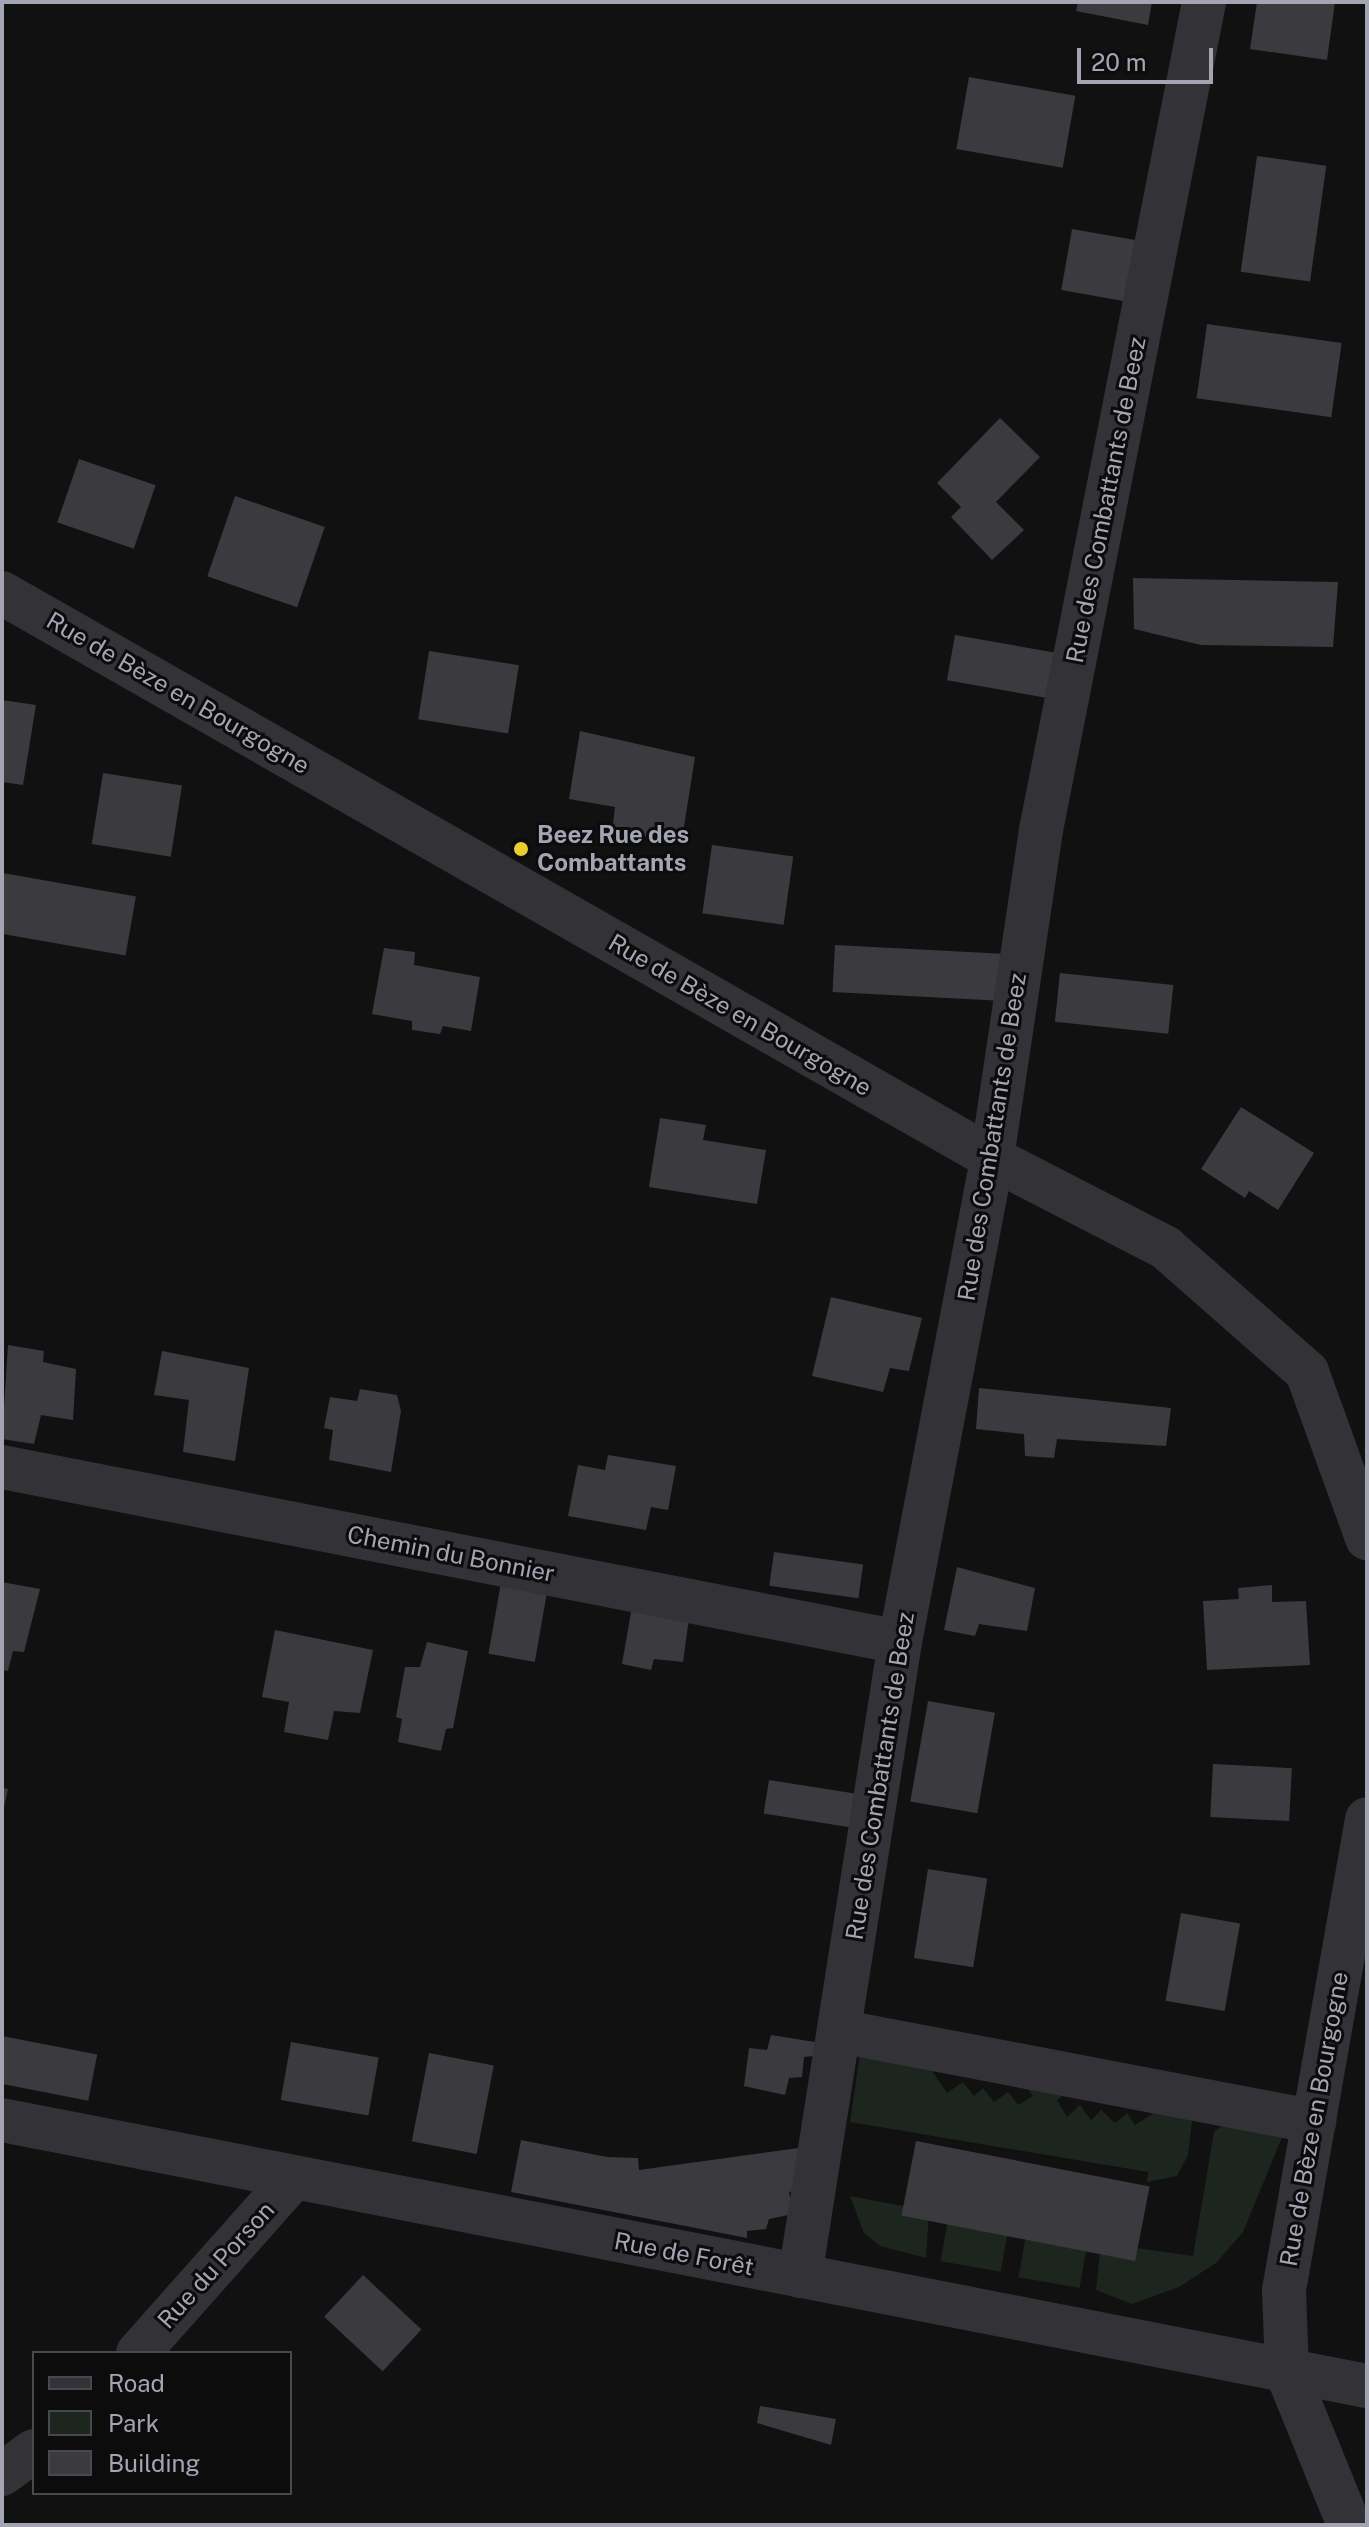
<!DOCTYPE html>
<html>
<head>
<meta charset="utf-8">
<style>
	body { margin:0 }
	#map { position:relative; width:1369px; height:2527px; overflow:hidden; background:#111112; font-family:"Public Sans",sans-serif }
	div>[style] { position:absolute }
	.green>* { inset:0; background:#1d251f; transform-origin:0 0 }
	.building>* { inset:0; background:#3b3b3f; transform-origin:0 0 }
	.minor>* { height:44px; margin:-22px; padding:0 22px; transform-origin:22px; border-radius:22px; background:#323237 }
	.dots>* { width:22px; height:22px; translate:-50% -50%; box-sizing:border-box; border:4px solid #0c0c0d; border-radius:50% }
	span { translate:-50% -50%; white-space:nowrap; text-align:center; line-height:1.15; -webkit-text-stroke:6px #0c0c0d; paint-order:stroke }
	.street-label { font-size:24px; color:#a3a5b2 }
	.poi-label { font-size:24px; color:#a3a5b2; font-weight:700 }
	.left { translate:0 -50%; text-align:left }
	.frame { position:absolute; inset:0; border:4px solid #a3a5b2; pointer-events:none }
	.legend { position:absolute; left:32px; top:2351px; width:260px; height:144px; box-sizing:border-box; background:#0c0c0d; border:2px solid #48494f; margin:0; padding:10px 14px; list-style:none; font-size:24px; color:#a3a5b2 }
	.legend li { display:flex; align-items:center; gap:16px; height:40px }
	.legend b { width:40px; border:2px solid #48494f }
	.scale { position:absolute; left:1077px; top:48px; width:136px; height:36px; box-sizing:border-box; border:4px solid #a3a5b2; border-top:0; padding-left:10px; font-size:24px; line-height:28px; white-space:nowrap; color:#a3a5b2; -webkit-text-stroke:6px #0c0c0d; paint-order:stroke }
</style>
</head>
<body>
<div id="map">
	<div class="green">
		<div style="clip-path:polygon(918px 2050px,947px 2093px,963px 2082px,974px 2096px,983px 2088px,994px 2102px,1008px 2092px,1018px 2105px,1033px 2096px,1013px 2068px,1085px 2079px,1057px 2100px,1067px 2117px,1080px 2105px,1091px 2120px,1101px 2110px,1115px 2123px,1127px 2113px,1135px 2125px,1170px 2103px,1192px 2121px,1188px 2155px,1177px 2176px,1147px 2182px,1148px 2172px,850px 2122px,860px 2054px)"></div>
		<div style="clip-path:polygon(1231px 2119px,1285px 2130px,1243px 2232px,1216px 2263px,1179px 2287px,1132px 2304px,1096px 2290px,1101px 2243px,1193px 2256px,1214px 2132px)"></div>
		<div style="clip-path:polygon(850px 2196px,929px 2211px,926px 2258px,880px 2246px,864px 2233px)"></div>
		<div style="left:949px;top:2214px;width:61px;height:48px;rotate:10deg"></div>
		<div style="left:1027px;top:2229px;width:62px;height:49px;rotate:10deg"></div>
	</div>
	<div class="building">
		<div style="clip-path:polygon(1078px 2px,1152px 2px,1148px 25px,1076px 11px)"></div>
		<div style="clip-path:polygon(1257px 2px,1335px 2px,1327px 60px,1250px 49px)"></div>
		<div style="left:969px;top:77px;width:108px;height:73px;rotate:10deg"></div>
		<div style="left:1257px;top:156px;width:70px;height:117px;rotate:8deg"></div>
		<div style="left:1072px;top:229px;width:77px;height:62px;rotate:10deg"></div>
		<div style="left:1207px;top:324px;width:136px;height:75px;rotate:8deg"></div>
		<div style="clip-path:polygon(1000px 418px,1040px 457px,996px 502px,1024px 530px,992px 560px,951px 517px,961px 507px,937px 483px)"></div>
		<div style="left:79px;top:459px;width:81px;height:67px;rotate:19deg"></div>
		<div style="left:235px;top:496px;width:95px;height:85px;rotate:19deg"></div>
		<div style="clip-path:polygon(1133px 578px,1338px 582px,1333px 647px,1201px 645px,1134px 629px)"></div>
		<div style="left:955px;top:635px;width:109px;height:46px;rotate:10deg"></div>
		<div style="left:429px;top:651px;width:91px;height:69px;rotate:9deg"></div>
		<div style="clip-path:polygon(2px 700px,36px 705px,23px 785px,2px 782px)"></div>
		<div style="clip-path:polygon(580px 731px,695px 757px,683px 833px,655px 830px,654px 838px,612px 832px,615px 807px,569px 799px)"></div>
		<div style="left:103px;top:773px;width:80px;height:72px;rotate:9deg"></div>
		<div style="left:712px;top:845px;width:82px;height:69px;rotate:8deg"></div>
		<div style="left:3px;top:873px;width:135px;height:60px;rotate:10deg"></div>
		<div style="left:835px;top:945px;width:167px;height:47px;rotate:3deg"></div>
		<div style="clip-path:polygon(384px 948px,415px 952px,414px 965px,480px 977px,471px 1031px,443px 1026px,440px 1034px,412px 1030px,412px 1021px,372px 1014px)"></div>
		<div style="left:1060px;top:973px;width:114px;height:49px;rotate:6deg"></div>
		<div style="clip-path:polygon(1241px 1107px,1314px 1153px,1278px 1210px,1249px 1191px,1245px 1198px,1201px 1169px)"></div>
		<div style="clip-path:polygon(660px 1118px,706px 1125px,703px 1140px,766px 1150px,757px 1204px,649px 1187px)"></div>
		<div style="clip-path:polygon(831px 1297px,922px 1318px,909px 1371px,890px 1368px,883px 1392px,812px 1376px)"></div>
		<div style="clip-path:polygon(8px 1345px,44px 1351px,43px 1362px,76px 1369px,73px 1420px,41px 1415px,34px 1444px,2px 1439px)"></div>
		<div style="clip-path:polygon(162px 1351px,249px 1368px,235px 1461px,183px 1452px,189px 1400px,154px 1395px)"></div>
		<div style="clip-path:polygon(979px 1388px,1171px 1408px,1166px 1446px,1057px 1439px,1054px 1458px,1025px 1456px,1024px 1434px,976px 1429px)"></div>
		<div style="clip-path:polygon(360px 1389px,397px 1395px,401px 1411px,391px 1472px,329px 1460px,333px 1430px,324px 1428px,330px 1397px,357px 1401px)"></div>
		<div style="clip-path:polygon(608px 1455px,676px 1466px,668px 1510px,651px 1507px,646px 1530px,568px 1516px,578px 1465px,605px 1470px)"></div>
		<div style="left:774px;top:1552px;width:90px;height:34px;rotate:8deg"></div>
		<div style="clip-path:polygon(957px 1567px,1035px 1588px,1027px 1631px,979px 1624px,975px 1636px,944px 1630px)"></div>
		<div style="left:502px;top:1577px;width:47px;height:78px;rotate:10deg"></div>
		<div style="clip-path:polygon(2px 1582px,40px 1589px,24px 1652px,13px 1651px,8px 1671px,2px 1670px)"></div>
		<div style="clip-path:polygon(1272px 1585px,1272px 1602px,1306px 1601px,1310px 1665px,1207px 1670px,1203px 1601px,1239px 1599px,1238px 1588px)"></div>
		<div style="clip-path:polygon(633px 1601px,690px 1611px,683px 1662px,654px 1659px,651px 1670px,622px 1664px)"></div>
		<div style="clip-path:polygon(275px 1630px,373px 1650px,360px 1713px,334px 1711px,328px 1740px,284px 1732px,289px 1702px,262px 1697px)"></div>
		<div style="clip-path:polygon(427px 1642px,468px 1651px,453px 1728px,446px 1729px,441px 1751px,398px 1742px,402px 1719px,396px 1717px,405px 1667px,420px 1667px)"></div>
		<div style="left:928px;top:1701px;width:68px;height:102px;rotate:10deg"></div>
		<div style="left:1213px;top:1764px;width:79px;height:53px;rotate:3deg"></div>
		<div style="left:769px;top:1780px;width:95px;height:34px;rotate:9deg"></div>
		<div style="clip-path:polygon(2px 1788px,8px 1789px,3px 1812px,2px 1812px)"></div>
		<div style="left:928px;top:1869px;width:60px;height:90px;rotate:9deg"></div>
		<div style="left:1181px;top:1913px;width:60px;height:89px;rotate:10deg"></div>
		<div style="clip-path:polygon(771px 2035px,815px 2042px,813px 2056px,804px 2057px,802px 2077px,789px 2078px,785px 2095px,744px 2086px,749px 2048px,767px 2050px)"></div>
		<div style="left:2px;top:2036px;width:97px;height:47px;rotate:11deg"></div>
		<div style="left:291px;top:2042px;width:89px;height:59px;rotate:10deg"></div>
		<div style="left:429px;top:2053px;width:66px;height:90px;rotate:11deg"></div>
		<div style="clip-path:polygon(521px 2140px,607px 2157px,638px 2158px,639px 2170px,806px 2147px,807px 2187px,789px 2192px,793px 2214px,769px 2219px,766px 2229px,747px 2231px,747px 2238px,511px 2192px)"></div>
		<div style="left:916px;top:2141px;width:238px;height:76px;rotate:11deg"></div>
		<div style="left:363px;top:2275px;width:80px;height:57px;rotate:43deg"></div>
		<div style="clip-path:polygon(760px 2406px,836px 2419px,831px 2445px,757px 2423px)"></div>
	</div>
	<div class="minor">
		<div style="left:2px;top:593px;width:1140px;rotate:29.71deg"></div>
		<div style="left:992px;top:1158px;width:196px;rotate:27.3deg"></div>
		<div style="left:1166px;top:1248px;width:188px;rotate:41.3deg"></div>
		<div style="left:1307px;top:1372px;width:177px;rotate:70.1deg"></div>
		<div style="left:2px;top:1467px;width:915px;rotate:11.03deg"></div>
		<div style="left:839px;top:2031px;width:484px;rotate:10.8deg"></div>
		<div style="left:2px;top:2120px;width:1391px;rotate:11.03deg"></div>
		<div style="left:800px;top:2276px;width:642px;rotate:-81.04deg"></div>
		<div style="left:900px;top:1642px;width:493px;rotate:-79.2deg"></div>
		<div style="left:992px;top:1158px;width:332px;rotate:-81.5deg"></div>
		<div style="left:1041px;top:830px;width:844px;rotate:-78.86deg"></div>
		<div style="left:138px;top:2353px;width:235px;rotate:-48.4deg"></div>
		<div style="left:2px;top:2474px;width:39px;rotate:-36deg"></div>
		<div style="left:1349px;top:2525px;width:165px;rotate:-112.1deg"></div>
		<div style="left:1287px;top:2372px;width:82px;rotate:-92.1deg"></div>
		<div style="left:1284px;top:2290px;width:478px;rotate:-80deg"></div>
	</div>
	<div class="dots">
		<div style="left:521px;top:849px;background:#eacd31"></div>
	</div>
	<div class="street-label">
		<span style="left:1106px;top:500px;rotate:-79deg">Rue des Combattants de Beez</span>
		<span style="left:178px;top:693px;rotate:30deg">Rue de Bèze en Bourgogne</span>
		<span style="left:740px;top:1015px;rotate:30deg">Rue de Bèze en Bourgogne</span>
		<span style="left:992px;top:1137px;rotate:-81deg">Rue des Combattants de Beez</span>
		<span style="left:451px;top:1554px;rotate:11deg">Chemin du Bonnier</span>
		<span style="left:880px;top:1776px;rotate:-81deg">Rue des Combattants de Beez</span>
		<span style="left:1314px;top:2119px;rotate:-80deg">Rue de Bèze en Bourgogne</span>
		<span style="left:684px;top:2254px;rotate:11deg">Rue de Forêt</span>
		<span style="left:216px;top:2265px;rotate:-48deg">Rue du Porson</span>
	</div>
	<div class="poi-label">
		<span class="left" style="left:537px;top:849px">Beez Rue des<br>Combattants</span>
	</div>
	<div class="frame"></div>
	<ul class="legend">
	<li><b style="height:10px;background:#323237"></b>Road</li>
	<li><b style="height:22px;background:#1d251f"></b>Park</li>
	<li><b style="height:22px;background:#3b3b3f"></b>Building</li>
	</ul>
	<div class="scale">20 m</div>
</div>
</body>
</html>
